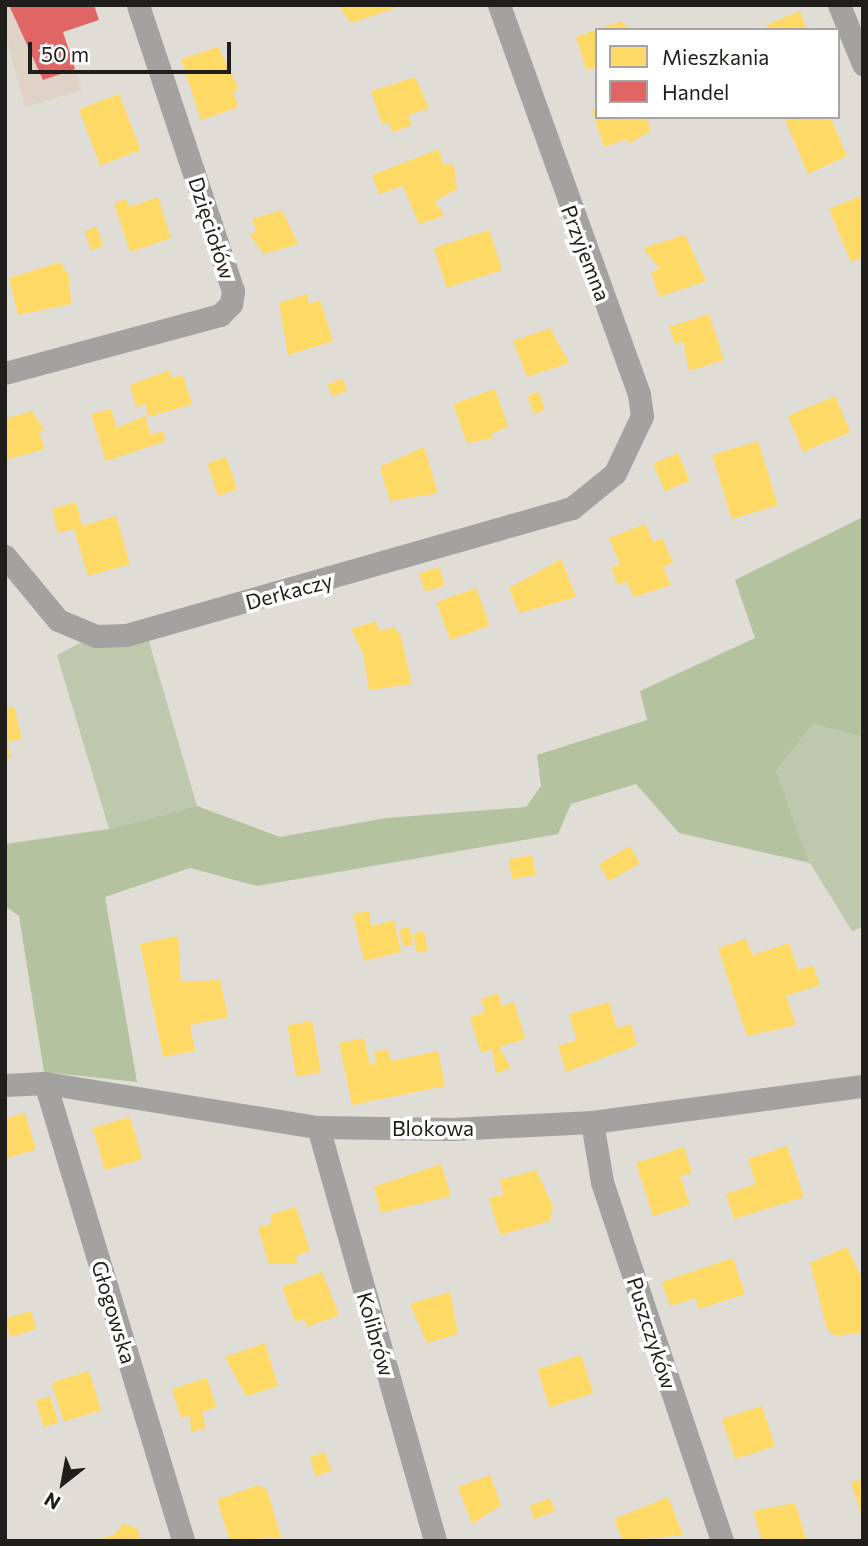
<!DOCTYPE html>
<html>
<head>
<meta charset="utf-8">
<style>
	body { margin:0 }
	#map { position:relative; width:868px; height:1546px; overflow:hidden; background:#e0ddd6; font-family:Commissioner,sans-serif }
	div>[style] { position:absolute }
	.commercial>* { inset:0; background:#ded3c6 }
	.green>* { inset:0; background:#bec8ad }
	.forest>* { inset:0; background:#b5c2a0 }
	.homes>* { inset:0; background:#ffd966; transform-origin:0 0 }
	.shops>* { inset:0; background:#e06666 }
	.minor>* { height:23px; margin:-11.5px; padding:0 11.5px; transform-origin:11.5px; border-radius:11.5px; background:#a4a2a0 }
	span { translate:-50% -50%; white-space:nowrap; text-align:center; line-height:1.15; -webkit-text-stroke:7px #fff; paint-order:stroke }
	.street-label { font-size:21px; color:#201e1a }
	.frame { position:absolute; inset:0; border:7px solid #201e1a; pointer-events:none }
	.legend { position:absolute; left:595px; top:28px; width:245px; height:91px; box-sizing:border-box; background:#fff; border:2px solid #a6a5a3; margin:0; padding:9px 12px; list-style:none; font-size:21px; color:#201e1a }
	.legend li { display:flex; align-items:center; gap:14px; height:35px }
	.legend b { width:35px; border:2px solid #a6a5a3 }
	.north { position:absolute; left:28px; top:1448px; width:70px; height:70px; -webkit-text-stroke:5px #fff; paint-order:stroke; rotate:211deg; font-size:19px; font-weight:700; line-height:28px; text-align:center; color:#201e1a }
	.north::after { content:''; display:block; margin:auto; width:24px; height:32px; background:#201e1a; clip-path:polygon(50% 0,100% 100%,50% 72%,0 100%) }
	.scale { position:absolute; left:28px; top:42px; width:203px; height:32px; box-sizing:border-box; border:4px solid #201e1a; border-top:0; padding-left:9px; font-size:21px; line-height:24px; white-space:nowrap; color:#201e1a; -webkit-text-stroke:5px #fff; paint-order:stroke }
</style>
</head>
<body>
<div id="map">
	<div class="commercial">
		<div style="clip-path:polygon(5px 5px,53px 5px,82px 90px,25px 107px,5px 33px)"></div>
	</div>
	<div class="green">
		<div style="clip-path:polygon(148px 638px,197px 806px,109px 829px,57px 655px,80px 643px,104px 646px)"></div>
		<div style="clip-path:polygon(813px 724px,863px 737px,863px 927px,852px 931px,810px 863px,776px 771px)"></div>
	</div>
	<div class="forest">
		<div style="clip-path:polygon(863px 517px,863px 737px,813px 724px,776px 771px,810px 863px,679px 833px,636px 784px,571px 804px,558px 834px,257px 886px,190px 868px,105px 897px,137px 1082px,44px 1072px,19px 916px,5px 906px,5px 844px,109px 829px,197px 806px,280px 837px,386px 818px,526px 807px,541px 786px,537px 755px,647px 720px,640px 691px,755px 638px,735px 580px)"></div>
	</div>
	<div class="homes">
		<div style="clip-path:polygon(338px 5px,395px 5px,396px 8px,351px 23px)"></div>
		<div style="clip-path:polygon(800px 11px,807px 30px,768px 30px,766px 25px)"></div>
		<div style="clip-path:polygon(621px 21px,630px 30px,597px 30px,597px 67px,586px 70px,576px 37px)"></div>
		<div style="clip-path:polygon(218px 47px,239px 89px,233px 91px,238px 107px,201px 120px,181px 59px)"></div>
		<div style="clip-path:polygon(415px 77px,429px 108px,408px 115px,412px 125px,392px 132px,389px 122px,382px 124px,371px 91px)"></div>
		<div style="left:119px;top:94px;width:60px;height:43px;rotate:69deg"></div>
		<div style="clip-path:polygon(597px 108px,597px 117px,646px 117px,651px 131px,628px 144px,627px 139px,604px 147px,592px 110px)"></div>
		<div style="clip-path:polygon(784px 117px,830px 117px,847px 156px,808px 174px)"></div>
		<div style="clip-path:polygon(439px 149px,443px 164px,454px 165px,457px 189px,435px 201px,444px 216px,419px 224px,403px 186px,379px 194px,372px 175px)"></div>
		<div style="clip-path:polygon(863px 195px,863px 257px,851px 262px,829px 209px)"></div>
		<div style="clip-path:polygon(158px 197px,171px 238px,130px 252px,114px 203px,126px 199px,129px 207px)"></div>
		<div style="clip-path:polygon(282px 210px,298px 244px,264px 254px,249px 234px,257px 232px,252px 219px)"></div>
		<div style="left:97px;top:227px;width:20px;height:13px;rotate:72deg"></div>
		<div style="left:489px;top:230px;width:42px;height:58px;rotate:72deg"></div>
		<div style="clip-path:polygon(685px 235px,706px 281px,659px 297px,651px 272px,660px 269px,643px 248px)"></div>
		<div style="clip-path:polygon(60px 262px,69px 276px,71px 304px,18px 315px,9px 278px)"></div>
		<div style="clip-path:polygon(307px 294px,309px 304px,320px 300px,333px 341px,288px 355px,279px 303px)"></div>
		<div style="clip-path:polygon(709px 314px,724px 360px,689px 371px,683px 341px,675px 344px,669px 327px)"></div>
		<div style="clip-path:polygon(550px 328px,569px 363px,527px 377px,513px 341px)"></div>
		<div style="clip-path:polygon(169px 370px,172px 378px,183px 375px,192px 404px,149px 417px,145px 404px,136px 407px,130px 385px)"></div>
		<div style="left:343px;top:379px;width:13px;height:16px;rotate:72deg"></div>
		<div style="clip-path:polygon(495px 389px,508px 427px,492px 433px,493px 438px,467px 443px,453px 404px)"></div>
		<div style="left:539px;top:392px;width:19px;height:12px;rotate:72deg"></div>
		<div style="left:835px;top:396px;width:39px;height:51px;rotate:67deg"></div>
		<div style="clip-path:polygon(111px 409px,117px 428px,145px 416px,151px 435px,163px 431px,166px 441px,106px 461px,91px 414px)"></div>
		<div style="clip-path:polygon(32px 411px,44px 429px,39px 432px,45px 449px,5px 460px,5px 419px)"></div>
		<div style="left:758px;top:441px;width:67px;height:48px;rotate:73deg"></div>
		<div style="clip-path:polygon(424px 447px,438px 493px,390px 501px,380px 467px)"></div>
		<div style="left:678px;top:453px;width:30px;height:27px;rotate:67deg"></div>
		<div style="left:226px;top:457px;width:34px;height:20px;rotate:71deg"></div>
		<div style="clip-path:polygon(76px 502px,82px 526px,116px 516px,130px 564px,88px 576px,74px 529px,58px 533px,52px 509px)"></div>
		<div style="clip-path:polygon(645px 524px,653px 542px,662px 538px,673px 563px,663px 567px,671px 585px,634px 597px,627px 582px,618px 585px,611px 568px,620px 564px,609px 538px)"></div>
		<div style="clip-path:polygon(561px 559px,576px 597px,519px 613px,509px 588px)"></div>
		<div style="left:439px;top:567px;width:19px;height:21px;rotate:72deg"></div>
		<div style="left:476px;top:588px;width:40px;height:42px;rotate:70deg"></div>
		<div style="clip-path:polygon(376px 621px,379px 631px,395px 627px,401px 637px,412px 684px,369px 690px,363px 653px,351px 629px)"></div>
		<div style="clip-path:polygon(14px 707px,22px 739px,7px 742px,11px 758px,5px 759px,5px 709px)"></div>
		<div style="left:630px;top:846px;width:20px;height:36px;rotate:60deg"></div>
		<div style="left:532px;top:855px;width:20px;height:24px;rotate:79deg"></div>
		<div style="clip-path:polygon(369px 911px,371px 926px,394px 920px,401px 952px,364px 961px,353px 914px)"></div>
		<div style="left:409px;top:927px;width:18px;height:10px;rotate:77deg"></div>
		<div style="left:424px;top:931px;width:20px;height:11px;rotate:79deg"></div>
		<div style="clip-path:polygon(178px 936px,181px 982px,220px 980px,228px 1017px,190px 1025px,195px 1051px,163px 1057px,140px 944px)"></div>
		<div style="clip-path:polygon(746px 939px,752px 955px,789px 943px,798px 970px,813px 965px,820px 985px,786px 996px,796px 1025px,747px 1036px,718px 948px)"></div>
		<div style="clip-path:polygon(498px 993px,502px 1006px,514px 1002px,525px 1039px,499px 1047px,511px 1068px,496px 1073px,492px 1049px,481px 1053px,470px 1017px,485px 1012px,481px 999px)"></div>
		<div style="clip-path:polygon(609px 1002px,617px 1028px,631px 1024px,637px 1045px,566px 1072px,558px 1046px,577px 1040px,569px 1014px)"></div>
		<div style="left:312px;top:1021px;width:52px;height:25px;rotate:80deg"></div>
		<div style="clip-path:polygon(364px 1038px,370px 1065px,376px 1063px,374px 1052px,388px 1049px,391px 1061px,438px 1051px,445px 1086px,352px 1105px,339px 1043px)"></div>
		<div style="clip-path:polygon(25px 1113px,36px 1149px,5px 1159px,5px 1119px)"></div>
		<div style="left:130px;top:1117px;width:44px;height:39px;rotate:74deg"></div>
		<div style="clip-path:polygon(787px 1146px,804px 1197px,734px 1219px,726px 1194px,756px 1184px,748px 1159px)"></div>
		<div style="clip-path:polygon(684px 1147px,692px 1173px,680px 1176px,690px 1204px,653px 1216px,636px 1163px)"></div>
		<div style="clip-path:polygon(441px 1164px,451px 1196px,381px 1213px,374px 1187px)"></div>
		<div style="clip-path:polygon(536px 1170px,553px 1206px,550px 1221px,500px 1235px,489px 1198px,503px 1195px,500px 1180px)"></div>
		<div style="clip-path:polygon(296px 1207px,310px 1251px,295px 1256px,298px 1264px,269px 1264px,258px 1228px,272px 1223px,270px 1215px)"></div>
		<div style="clip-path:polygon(847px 1247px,863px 1280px,863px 1332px,835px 1336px,827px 1329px,810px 1263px)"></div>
		<div style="clip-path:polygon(733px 1258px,745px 1294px,699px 1309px,695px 1298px,670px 1306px,662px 1282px)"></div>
		<div style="clip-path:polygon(322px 1272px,339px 1315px,307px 1327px,305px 1319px,295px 1322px,282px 1287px)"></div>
		<div style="clip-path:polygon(450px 1292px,458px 1334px,427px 1343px,410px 1304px)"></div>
		<div style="left:31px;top:1311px;width:19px;height:27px;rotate:74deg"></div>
		<div style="clip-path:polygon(265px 1343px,278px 1386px,246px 1396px,225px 1357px)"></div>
		<div style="left:581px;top:1355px;width:40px;height:46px;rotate:72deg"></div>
		<div style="left:89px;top:1371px;width:41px;height:39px;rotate:73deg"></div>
		<div style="clip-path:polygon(207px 1378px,216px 1407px,202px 1412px,206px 1428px,191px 1432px,190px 1415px,181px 1418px,172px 1389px)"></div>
		<div style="left:50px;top:1396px;width:28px;height:15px;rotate:73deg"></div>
		<div style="left:762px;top:1406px;width:42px;height:42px;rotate:72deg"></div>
		<div style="left:325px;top:1452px;width:20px;height:16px;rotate:72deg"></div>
		<div style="clip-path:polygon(490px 1475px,501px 1505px,472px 1524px,458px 1487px)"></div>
		<div style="clip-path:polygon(863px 1479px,863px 1517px,862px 1517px,851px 1482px)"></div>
		<div style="clip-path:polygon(258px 1485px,267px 1490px,281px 1537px,230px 1541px,217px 1500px)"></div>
		<div style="clip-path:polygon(668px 1497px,683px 1535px,623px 1541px,614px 1519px)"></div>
		<div style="left:550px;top:1498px;width:14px;height:22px;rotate:69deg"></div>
		<div style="clip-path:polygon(795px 1503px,807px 1541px,762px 1541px,753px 1511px)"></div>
		<div style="clip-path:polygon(123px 1524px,137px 1528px,141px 1541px,96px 1541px,115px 1534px)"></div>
	</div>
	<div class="shops">
		<div style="clip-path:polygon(9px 5px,94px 5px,99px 20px,63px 32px,75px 69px,43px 80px)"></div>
	</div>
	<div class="minor">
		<div style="left:839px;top:5px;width:64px;rotate:67.9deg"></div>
		<div style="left:5px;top:373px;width:223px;rotate:-15.1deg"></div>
		<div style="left:220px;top:315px;width:16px;rotate:-45deg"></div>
		<div style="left:231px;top:304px;width:13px;rotate:-81deg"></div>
		<div style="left:233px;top:291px;width:301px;rotate:-108.4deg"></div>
		<div style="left:5px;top:556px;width:83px;rotate:50.4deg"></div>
		<div style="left:58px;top:620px;width:41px;rotate:22.8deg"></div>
		<div style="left:96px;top:636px;width:30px;rotate:-2deg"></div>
		<div style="left:126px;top:635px;width:464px;rotate:-15.9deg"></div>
		<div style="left:572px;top:508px;width:55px;rotate:-39.1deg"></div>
		<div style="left:615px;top:473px;width:63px;rotate:-64.7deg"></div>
		<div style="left:642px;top:416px;width:22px;rotate:-98deg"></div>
		<div style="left:639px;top:394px;width:413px;rotate:-109.8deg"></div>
		<div style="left:45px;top:1083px;width:478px;rotate:73.2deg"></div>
		<div style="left:5px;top:1085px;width:40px;rotate:-2.9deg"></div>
		<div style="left:45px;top:1083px;width:277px;rotate:9.2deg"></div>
		<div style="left:318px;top:1127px;width:134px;rotate:0.9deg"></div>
		<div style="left:452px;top:1129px;width:140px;rotate:-2.9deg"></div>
		<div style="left:592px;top:1122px;width:273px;rotate:-7.6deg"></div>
		<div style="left:592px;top:1122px;width:61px;rotate:80.5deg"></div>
		<div style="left:602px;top:1182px;width:379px;rotate:71.5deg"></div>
		<div style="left:318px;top:1127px;width:430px;rotate:74.2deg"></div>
	</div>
	<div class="street-label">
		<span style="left:212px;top:228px;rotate:72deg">Dzięciołów</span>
		<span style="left:586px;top:253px;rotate:69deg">Przyjemna</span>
		<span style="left:289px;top:591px;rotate:-15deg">Derkaczy</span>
		<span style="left:433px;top:1128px">Blokowa</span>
		<span style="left:114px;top:1312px;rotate:73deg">Głogowska</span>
		<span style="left:652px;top:1333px;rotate:72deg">Puszczyków</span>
		<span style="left:376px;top:1334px;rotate:74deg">Kolibrów</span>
	</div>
	<div class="frame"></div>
	<ul class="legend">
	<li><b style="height:19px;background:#ffd966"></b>Mieszkania</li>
	<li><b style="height:19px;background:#e06666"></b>Handel</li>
	</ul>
	<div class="north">N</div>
	<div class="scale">50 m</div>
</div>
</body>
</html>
